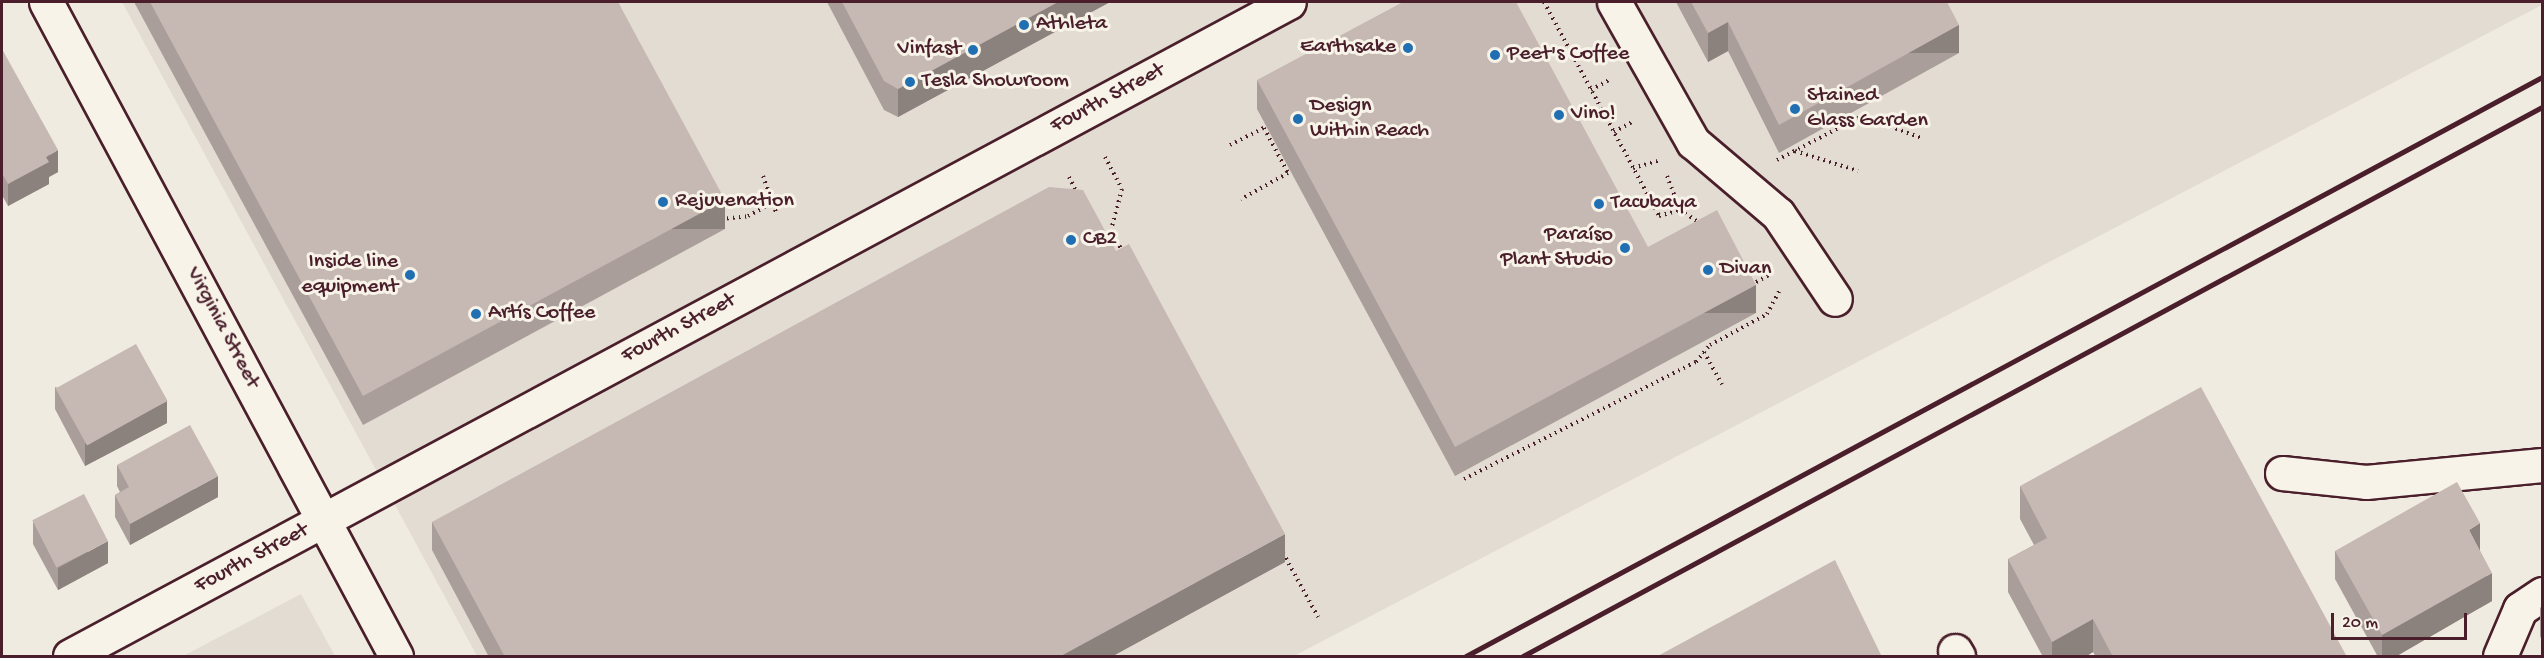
<!DOCTYPE html>
<html>
<head>
<meta charset="utf-8">
<style>
	body { margin:0 }
	#map { position:relative; width:2544px; height:658px; overflow:hidden; background:#f0ebe0; font-family:"Gochi Hand",sans-serif }
	div>[style] { position:absolute }
	.built>* { inset:0; background:#e3dcd2 }
	.path>* { height:4px; margin-top:-2px; transform-origin:0; background:repeating-linear-gradient(90deg,#4a1f2b 0 1.5px,transparent 0 6px) }
	.roads { filter:drop-shadow(2px 0 #4a1f2b) drop-shadow(-2px 0 #4a1f2b) drop-shadow(0 2px #4a1f2b) drop-shadow(0 -2px #4a1f2b) }
	.minor>* { height:33px; margin:-16.5px; padding:0 16.5px; transform-origin:16.5px; border-radius:16.5px; background:#f7f3e8 }
	.rail>* { height:4.5px; margin:-2.25px; padding:0 2.25px; transform-origin:2.25px; border-radius:2.25px; background:#4a1f2b }
	.wall>* { inset:0; background:#aa9e9a }
	.shaded-wall>* { inset:0; background:#8b817d; transform-origin:0 0 }
	.building>* { inset:0; background:#c6b8b3; transform-origin:0 0 }
	.dots>* { width:16px; height:16px; translate:-50% -50%; box-sizing:border-box; border:3px solid #f7f3e8; border-radius:50% }
	span { translate:-50% -50%; white-space:nowrap; text-align:center; line-height:1.15; -webkit-text-stroke:6px #f7f3e8; paint-order:stroke }
	.poi-label { font-size:22px; color:#4a1f2b }
	.left { translate:0 -50%; text-align:left }
	.right { translate:-100% -50%; text-align:right }
	.street-label { font-size:22px; color:#4a1f2b }
	.frame { position:absolute; inset:0; border:3px solid #4a1f2b; pointer-events:none }
	.scale { position:absolute; left:2331px; top:613px; width:136px; height:27px; box-sizing:border-box; border:3px solid #4a1f2b; border-top:0; padding-left:8px; font-size:18px; line-height:21px; white-space:nowrap; color:#4a1f2b; -webkit-text-stroke:4px #f7f3e8; paint-order:stroke }
</style>
</head>
<body>
<div id="map">
	<div class="built">
		<div style="clip-path:polygon(122px 2px,2542px 2px,2542px 5px,1294px 656px,477px 656px)"></div>
		<div style="clip-path:polygon(301px 594px,335px 656px,183px 656px)"></div>
	</div>
	<div class="path">
		<div style="left:1544px;top:2px;width:243px;rotate:61.7deg"></div>
		<div style="left:1659px;top:216px;width:22px;rotate:-16deg"></div>
		<div style="left:1680px;top:210px;width:22px;rotate:-39deg"></div>
		<div style="left:1591px;top:90px;width:23px;rotate:-29deg"></div>
		<div style="left:1614px;top:132px;width:23px;rotate:-29deg"></div>
		<div style="left:1230px;top:145px;width:38px;rotate:-27deg"></div>
		<div style="left:1264px;top:128px;width:51px;rotate:61.9deg"></div>
		<div style="left:1288px;top:173px;width:54px;rotate:151deg"></div>
		<div style="left:1795px;top:151px;width:66px;rotate:17.6deg"></div>
		<div style="left:1105px;top:157px;width:36px;rotate:62deg"></div>
		<div style="left:1122px;top:189px;width:42px;rotate:105deg"></div>
		<div style="left:1111px;top:230px;width:26px;rotate:62deg"></div>
		<div style="left:1777px;top:160px;width:96px;rotate:-27.4deg"></div>
		<div style="left:1862px;top:116px;width:63px;rotate:20.4deg"></div>
		<div style="left:1633px;top:168px;width:26px;rotate:-16deg"></div>
		<div style="left:763px;top:176px;width:41px;rotate:70.3deg"></div>
		<div style="left:1667px;top:176px;width:36px;rotate:69deg"></div>
		<div style="left:1680px;top:210px;width:24px;rotate:33deg"></div>
		<div style="left:1069px;top:177px;width:18px;rotate:63deg"></div>
		<div style="left:721px;top:219px;width:27px;rotate:-6deg"></div>
		<div style="left:748px;top:216px;width:26px;rotate:-28deg"></div>
		<div style="left:1751px;top:285px;width:23px;rotate:-29deg"></div>
		<div style="left:1704px;top:352px;width:37px;rotate:61deg"></div>
		<div style="left:1464px;top:479px;width:260px;rotate:-26.8deg"></div>
		<div style="left:1696px;top:362px;width:22px;rotate:-51deg"></div>
		<div style="left:1710px;top:345px;width:65px;rotate:-28.5deg"></div>
		<div style="left:1767px;top:314px;width:27px;rotate:-62deg"></div>
		<div style="left:1283px;top:553px;width:73px;rotate:61.3deg"></div>
	</div>
	<div class="roads">
		<div class="minor">
			<div style="left:46px;top:2px;width:742px;rotate:61.85deg"></div>
			<div style="left:1614px;top:2px;width:161px;rotate:60.6deg"></div>
			<div style="left:1693px;top:142px;width:111px;rotate:40.3deg"></div>
			<div style="left:1778px;top:214px;width:102px;rotate:56.2deg"></div>
			<div style="left:2282px;top:473px;width:84px;rotate:6.1deg"></div>
			<div style="left:2366px;top:482px;width:177px;rotate:-5.5deg"></div>
			<div style="left:1955px;top:651px;width:6px;rotate:59deg"></div>
			<div style="left:70px;top:656px;width:1383px;rotate:-28.21deg"></div>
			<div style="left:2500px;top:656px;width:51px;rotate:-66.9deg"></div>
			<div style="left:2520px;top:609px;width:27px;rotate:-34deg"></div>
		</div>
	</div>
	<div class="rail">
		<div style="left:1466px;top:656px;width:1222px;rotate:-28.28deg"></div>
		<div style="left:1523px;top:656px;width:1157px;rotate:-28.31deg"></div>
	</div>
	<div class="wall">
		<div style="clip-path:polygon(134px 2px,618px 2px,725px 229px,363px 425px)"></div>
		<div style="clip-path:polygon(827px 2px,1110px 2px,898px 117px,884px 110px)"></div>
		<div style="clip-path:polygon(1676px 2px,1947px 2px,1959px 53px,1779px 153px,1728px 51px,1708px 62px)"></div>
		<div style="clip-path:polygon(2px 49px,58px 172px,49px 177px,49px 184px,8px 206px,2px 195px)"></div>
		<div style="clip-path:polygon(1257px 80px,1648px 247px,1756px 313px,1455px 476px,1257px 109px)"></div>
		<div style="clip-path:polygon(55px 387px,167px 423px,85px 466px,55px 409px)"></div>
		<div style="clip-path:polygon(117px 465px,218px 497px,130px 545px,115px 517px,115px 495px,120px 492px,117px 486px)"></div>
		<div style="clip-path:polygon(2020px 486px,2347px 657px,2096px 657px,2093px 652px,2085px 657px,2043px 657px,2008px 592px,2008px 559px,2034px 545px,2020px 519px)"></div>
		<div style="clip-path:polygon(33px 522px,108px 563px,58px 590px,33px 544px)"></div>
		<div style="clip-path:polygon(432px 522px,1285px 562px,1111px 657px,489px 657px,432px 550px)"></div>
		<div style="clip-path:polygon(2335px 551px,2480px 551px,2492px 601px,2395px 657px,2378px 657px,2335px 579px)"></div>
		<div style="clip-path:polygon(2542px 606px,2542px 641px,2540px 636px,2540px 608px)"></div>
	</div>
	<div class="shaded-wall">
		<div style="clip-path:polygon(1058px 2px,1110px 2px,898px 117px,898px 89px)"></div>
		<div style="clip-path:polygon(1728px 22px,1728px 51px,1708px 62px,1708px 33px)"></div>
		<div style="left:1959px;top:25px;width:28px;height:206px;rotate:90deg"></div>
		<div style="clip-path:polygon(58px 150px,58px 172px,49px 177px,49px 184px,8px 206px,8px 184px,46px 157px)"></div>
		<div style="left:725px;top:200px;width:29px;height:412px;rotate:90deg"></div>
		<div style="left:1756px;top:285px;width:28px;height:342px;rotate:90deg"></div>
		<div style="clip-path:polygon(167px 401px,167px 423px,85px 466px,85px 444px)"></div>
		<div style="clip-path:polygon(218px 476px,218px 497px,130px 545px,130px 524px)"></div>
		<div style="clip-path:polygon(2480px 523px,2480px 552px,2469px 530px)"></div>
		<div style="clip-path:polygon(1285px 534px,1285px 562px,1111px 657px,1059px 657px)"></div>
		<div style="clip-path:polygon(108px 541px,108px 563px,58px 590px,58px 568px)"></div>
		<div style="clip-path:polygon(2492px 573px,2492px 601px,2395px 657px,2382px 657px,2382px 635px)"></div>
		<div style="clip-path:polygon(2093px 619px,2093px 652px,2085px 657px,2052px 657px,2052px 642px)"></div>
	</div>
	<div class="building">
		<div style="clip-path:polygon(150px 2px,618px 2px,725px 200px,363px 396px)"></div>
		<div style="clip-path:polygon(842px 2px,1058px 2px,898px 89px,884px 81px)"></div>
		<div style="clip-path:polygon(1403px 2px,1516px 2px,1648px 247px,1717px 210px,1756px 285px,1455px 447px,1257px 80px)"></div>
		<div style="clip-path:polygon(1691px 2px,1947px 2px,1959px 25px,1779px 125px,1728px 22px,1708px 33px)"></div>
		<div style="clip-path:polygon(2px 49px,58px 150px,46px 157px,49px 162px,8px 184px,2px 173px)"></div>
		<div style="clip-path:polygon(1049px 187px,1083px 190px,1116px 251px,1129px 244px,1285px 534px,1059px 657px,505px 657px,432px 522px)"></div>
		<div style="left:136px;top:344px;width:65px;height:92px;rotate:61deg"></div>
		<div style="clip-path:polygon(2201px 387px,2347px 657px,2113px 657px,2093px 619px,2052px 642px,2008px 559px,2047px 538px,2020px 486px)"></div>
		<div style="clip-path:polygon(190px 425px,218px 476px,130px 524px,115px 495px,129px 487px,117px 465px)"></div>
		<div style="clip-path:polygon(2457px 482px,2480px 523px,2469px 530px,2492px 573px,2382px 635px,2335px 551px)"></div>
		<div style="left:84px;top:494px;width:53px;height:58px;rotate:63deg"></div>
		<div style="clip-path:polygon(1835px 560px,1882px 657px,1656px 657px)"></div>
	</div>
	<div class="dots">
		<div style="left:1024px;top:25px;background:#1f6fb2"></div>
		<div style="left:1408px;top:48px;background:#1f6fb2"></div>
		<div style="left:973px;top:50px;background:#1f6fb2"></div>
		<div style="left:1495px;top:55px;background:#1f6fb2"></div>
		<div style="left:910px;top:82px;background:#1f6fb2"></div>
		<div style="left:1795px;top:109px;background:#1f6fb2"></div>
		<div style="left:1559px;top:115px;background:#1f6fb2"></div>
		<div style="left:1298px;top:119px;background:#1f6fb2"></div>
		<div style="left:663px;top:202px;background:#1f6fb2"></div>
		<div style="left:1599px;top:204px;background:#1f6fb2"></div>
		<div style="left:1071px;top:240px;background:#1f6fb2"></div>
		<div style="left:1625px;top:248px;background:#1f6fb2"></div>
		<div style="left:1708px;top:270px;background:#1f6fb2"></div>
		<div style="left:410px;top:275px;background:#1f6fb2"></div>
		<div style="left:476px;top:314px;background:#1f6fb2"></div>
	</div>
	<div class="poi-label">
		<span class="left" style="left:1036px;top:25px">Athleta</span>
		<span class="right" style="left:1396px;top:48px">Earthsake</span>
		<span class="right" style="left:961px;top:50px">Vinfast</span>
		<span class="left" style="left:1507px;top:55px">Peet's Coffee</span>
		<span class="left" style="left:922px;top:82px">Tesla Showroom</span>
		<span class="left" style="left:1807px;top:109px">Stained<br>Glass Garden</span>
		<span class="left" style="left:1310px;top:119px">Design<br>Within Reach</span>
		<span class="left" style="left:1571px;top:115px">Vino!</span>
		<span class="left" style="left:675px;top:202px">Rejuvenation</span>
		<span class="left" style="left:1611px;top:204px">Tacubaya</span>
		<span class="right" style="left:1613px;top:248px">Paraíso<br>Plant Studio</span>
		<span class="left" style="left:1083px;top:240px">CB2</span>
		<span class="right" style="left:398px;top:275px">Inside line<br>equipment</span>
		<span class="left" style="left:1720px;top:270px">Divan</span>
		<span class="left" style="left:488px;top:314px">Artís Coffee</span>
	</div>
	<div class="street-label">
		<span style="left:1108px;top:99px;rotate:-28deg">Fourth Street</span>
		<span style="left:222px;top:328px;rotate:62deg">Virginia Street</span>
		<span style="left:679px;top:329px;rotate:-28deg">Fourth Street</span>
		<span style="left:252px;top:559px;rotate:-28deg">Fourth Street</span>
	</div>
	<div class="frame"></div>
	<div class="scale">20 m</div>
</div>
</body>
</html>
